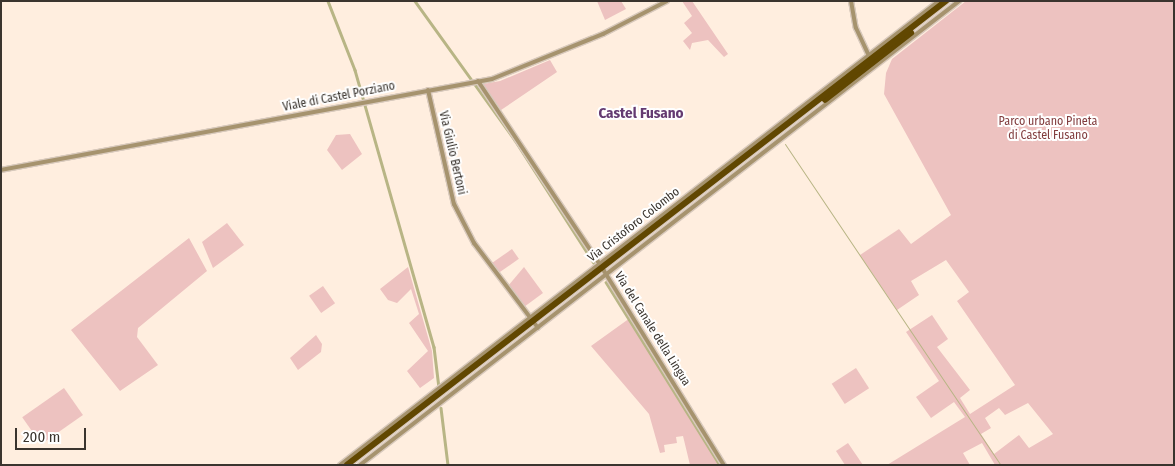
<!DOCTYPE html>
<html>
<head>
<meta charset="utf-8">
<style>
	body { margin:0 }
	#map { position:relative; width:1175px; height:466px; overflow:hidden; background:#ffeedf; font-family:"Fira Sans Condensed",sans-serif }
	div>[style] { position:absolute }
	.green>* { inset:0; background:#edc2c0; transform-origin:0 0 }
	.stream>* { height:1px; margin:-0.5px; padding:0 0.5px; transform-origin:0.5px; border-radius:0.5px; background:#b8b585 }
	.canal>* { height:2.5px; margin:-1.25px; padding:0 1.25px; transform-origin:1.25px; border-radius:1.25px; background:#b8b585 }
	.roads { filter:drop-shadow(1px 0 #d8c9bc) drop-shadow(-1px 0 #d8c9bc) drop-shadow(0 1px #d8c9bc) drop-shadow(0 -1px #d8c9bc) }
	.minor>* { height:4px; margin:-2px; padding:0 2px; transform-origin:2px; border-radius:2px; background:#a6936e }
	.major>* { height:5.5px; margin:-2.75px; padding:0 2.75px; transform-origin:2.75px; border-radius:2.75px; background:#614701 }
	span { translate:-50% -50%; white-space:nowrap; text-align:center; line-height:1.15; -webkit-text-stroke:4px #fff; paint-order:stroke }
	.street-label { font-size:12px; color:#3a342e }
	.park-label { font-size:12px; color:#823d3e }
	.quarter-label { font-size:15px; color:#643a71; font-weight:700 }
	.frame { position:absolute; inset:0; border:2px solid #3a342e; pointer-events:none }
	.scale { position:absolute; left:15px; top:428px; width:71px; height:22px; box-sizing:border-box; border:2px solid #3a342e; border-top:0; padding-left:6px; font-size:15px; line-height:18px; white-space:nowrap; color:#3a342e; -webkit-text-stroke:4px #fff; paint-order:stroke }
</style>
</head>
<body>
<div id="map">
	<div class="green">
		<div style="clip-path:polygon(597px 1px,621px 1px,626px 9px,605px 20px)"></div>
		<div style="clip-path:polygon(682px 1px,692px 1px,728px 54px,724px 57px,708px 40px,692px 43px,690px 50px,683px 41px,692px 33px,684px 23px,692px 16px)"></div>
		<div style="clip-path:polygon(evenodd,966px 1px,1174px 1px,1174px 465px,995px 465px,982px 443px,963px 453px,970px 465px,887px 465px,965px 417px,954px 402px,931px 418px,916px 397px,939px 381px,906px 332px,932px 315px,948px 339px,937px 347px,970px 390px,960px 398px,970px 414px,1015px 385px,957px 301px,969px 292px,946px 260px,911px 281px,919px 295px,897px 310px,860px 255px,899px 229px,911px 244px,951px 215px,884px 94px,886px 73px,892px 59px,966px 1px,1028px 403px,1053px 434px,1029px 448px,1019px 435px,994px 454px,981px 434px,991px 428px,985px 418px,999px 408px,1005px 415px,1028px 403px)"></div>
		<div style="clip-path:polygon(550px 60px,557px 72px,501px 110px,483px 84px,500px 81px)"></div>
		<div style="clip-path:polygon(350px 134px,362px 154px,342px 170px,327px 150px,336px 135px)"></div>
		<div style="clip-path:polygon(227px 223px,244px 245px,213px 268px,202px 242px)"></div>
		<div style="clip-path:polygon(189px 238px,207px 271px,138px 328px,137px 337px,158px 365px,120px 391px,71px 330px)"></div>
		<div style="left:512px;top:249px;width:12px;height:24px;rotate:55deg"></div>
		<div style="clip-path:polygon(408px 267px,432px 351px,434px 378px,420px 388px,407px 371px,428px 351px,409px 323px,419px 314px,411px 289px,397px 303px,388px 300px,380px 289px)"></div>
		<div style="clip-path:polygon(524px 267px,543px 293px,524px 307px,508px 286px)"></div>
		<div style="left:323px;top:286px;width:21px;height:17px;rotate:55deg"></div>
		<div style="clip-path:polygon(630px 318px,722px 465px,690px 465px,683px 436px,676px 437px,677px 443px,664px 445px,665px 452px,660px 453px,649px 414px,591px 346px)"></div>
		<div style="clip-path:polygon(316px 335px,322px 344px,321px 352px,298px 370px,290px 358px)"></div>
		<div style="left:856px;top:368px;width:24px;height:29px;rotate:57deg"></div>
		<div style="left:64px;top:388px;width:33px;height:51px;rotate:55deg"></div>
		<div style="clip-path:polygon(848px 443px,863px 465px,845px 465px,836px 451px)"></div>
	</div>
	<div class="stream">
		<div style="left:785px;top:144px;width:387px;rotate:56.1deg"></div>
	</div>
	<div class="canal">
		<div style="left:328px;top:1px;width:74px;rotate:68.6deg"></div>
		<div style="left:355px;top:70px;width:288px;rotate:74.1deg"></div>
		<div style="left:434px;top:347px;width:38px;rotate:83deg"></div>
		<div style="left:415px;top:1px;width:171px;rotate:54.3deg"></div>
		<div style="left:515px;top:140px;width:146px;rotate:57.3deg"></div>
		<div style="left:606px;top:282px;width:216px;rotate:58.1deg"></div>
		<div style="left:441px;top:408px;width:57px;rotate:83deg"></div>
	</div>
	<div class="roads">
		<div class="minor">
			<div style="left:851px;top:1px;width:27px;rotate:80deg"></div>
			<div style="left:856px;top:28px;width:33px;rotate:65deg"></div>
			<div style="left:478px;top:81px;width:228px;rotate:56.4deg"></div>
			<div style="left:604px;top:271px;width:228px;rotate:58.3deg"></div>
			<div style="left:428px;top:90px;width:117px;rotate:77.2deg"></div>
			<div style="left:454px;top:204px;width:44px;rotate:62.9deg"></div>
			<div style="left:474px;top:243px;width:106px;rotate:53deg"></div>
			<div style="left:1px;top:170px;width:499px;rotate:-10.5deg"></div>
			<div style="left:492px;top:79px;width:120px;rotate:-22.1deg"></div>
			<div style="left:603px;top:34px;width:72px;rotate:-27.3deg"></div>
			<div style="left:340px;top:465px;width:758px;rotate:-37.76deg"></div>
			<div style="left:360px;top:465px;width:758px;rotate:-37.76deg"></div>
		</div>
		<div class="major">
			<div style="left:825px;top:100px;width:109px;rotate:-37.9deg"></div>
			<div style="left:347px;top:465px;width:758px;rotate:-37.76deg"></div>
		</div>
	</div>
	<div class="street-label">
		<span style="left:339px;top:97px;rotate:-11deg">Viale di Castel Porziano</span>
		<span style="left:452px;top:153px;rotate:77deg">Via Giulio Bertoni</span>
		<span style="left:634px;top:225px;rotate:-38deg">Via Cristoforo Colombo</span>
		<span style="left:652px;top:329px;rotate:58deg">Via del Canale della Lingua</span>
	</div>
	<div class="park-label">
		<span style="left:1048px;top:129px">Parco urbano Pineta<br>di Castel Fusano</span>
	</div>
	<div class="quarter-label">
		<span style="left:641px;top:114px">Castel Fusano</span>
	</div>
	<div class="frame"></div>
	<div class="scale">200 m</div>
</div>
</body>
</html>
